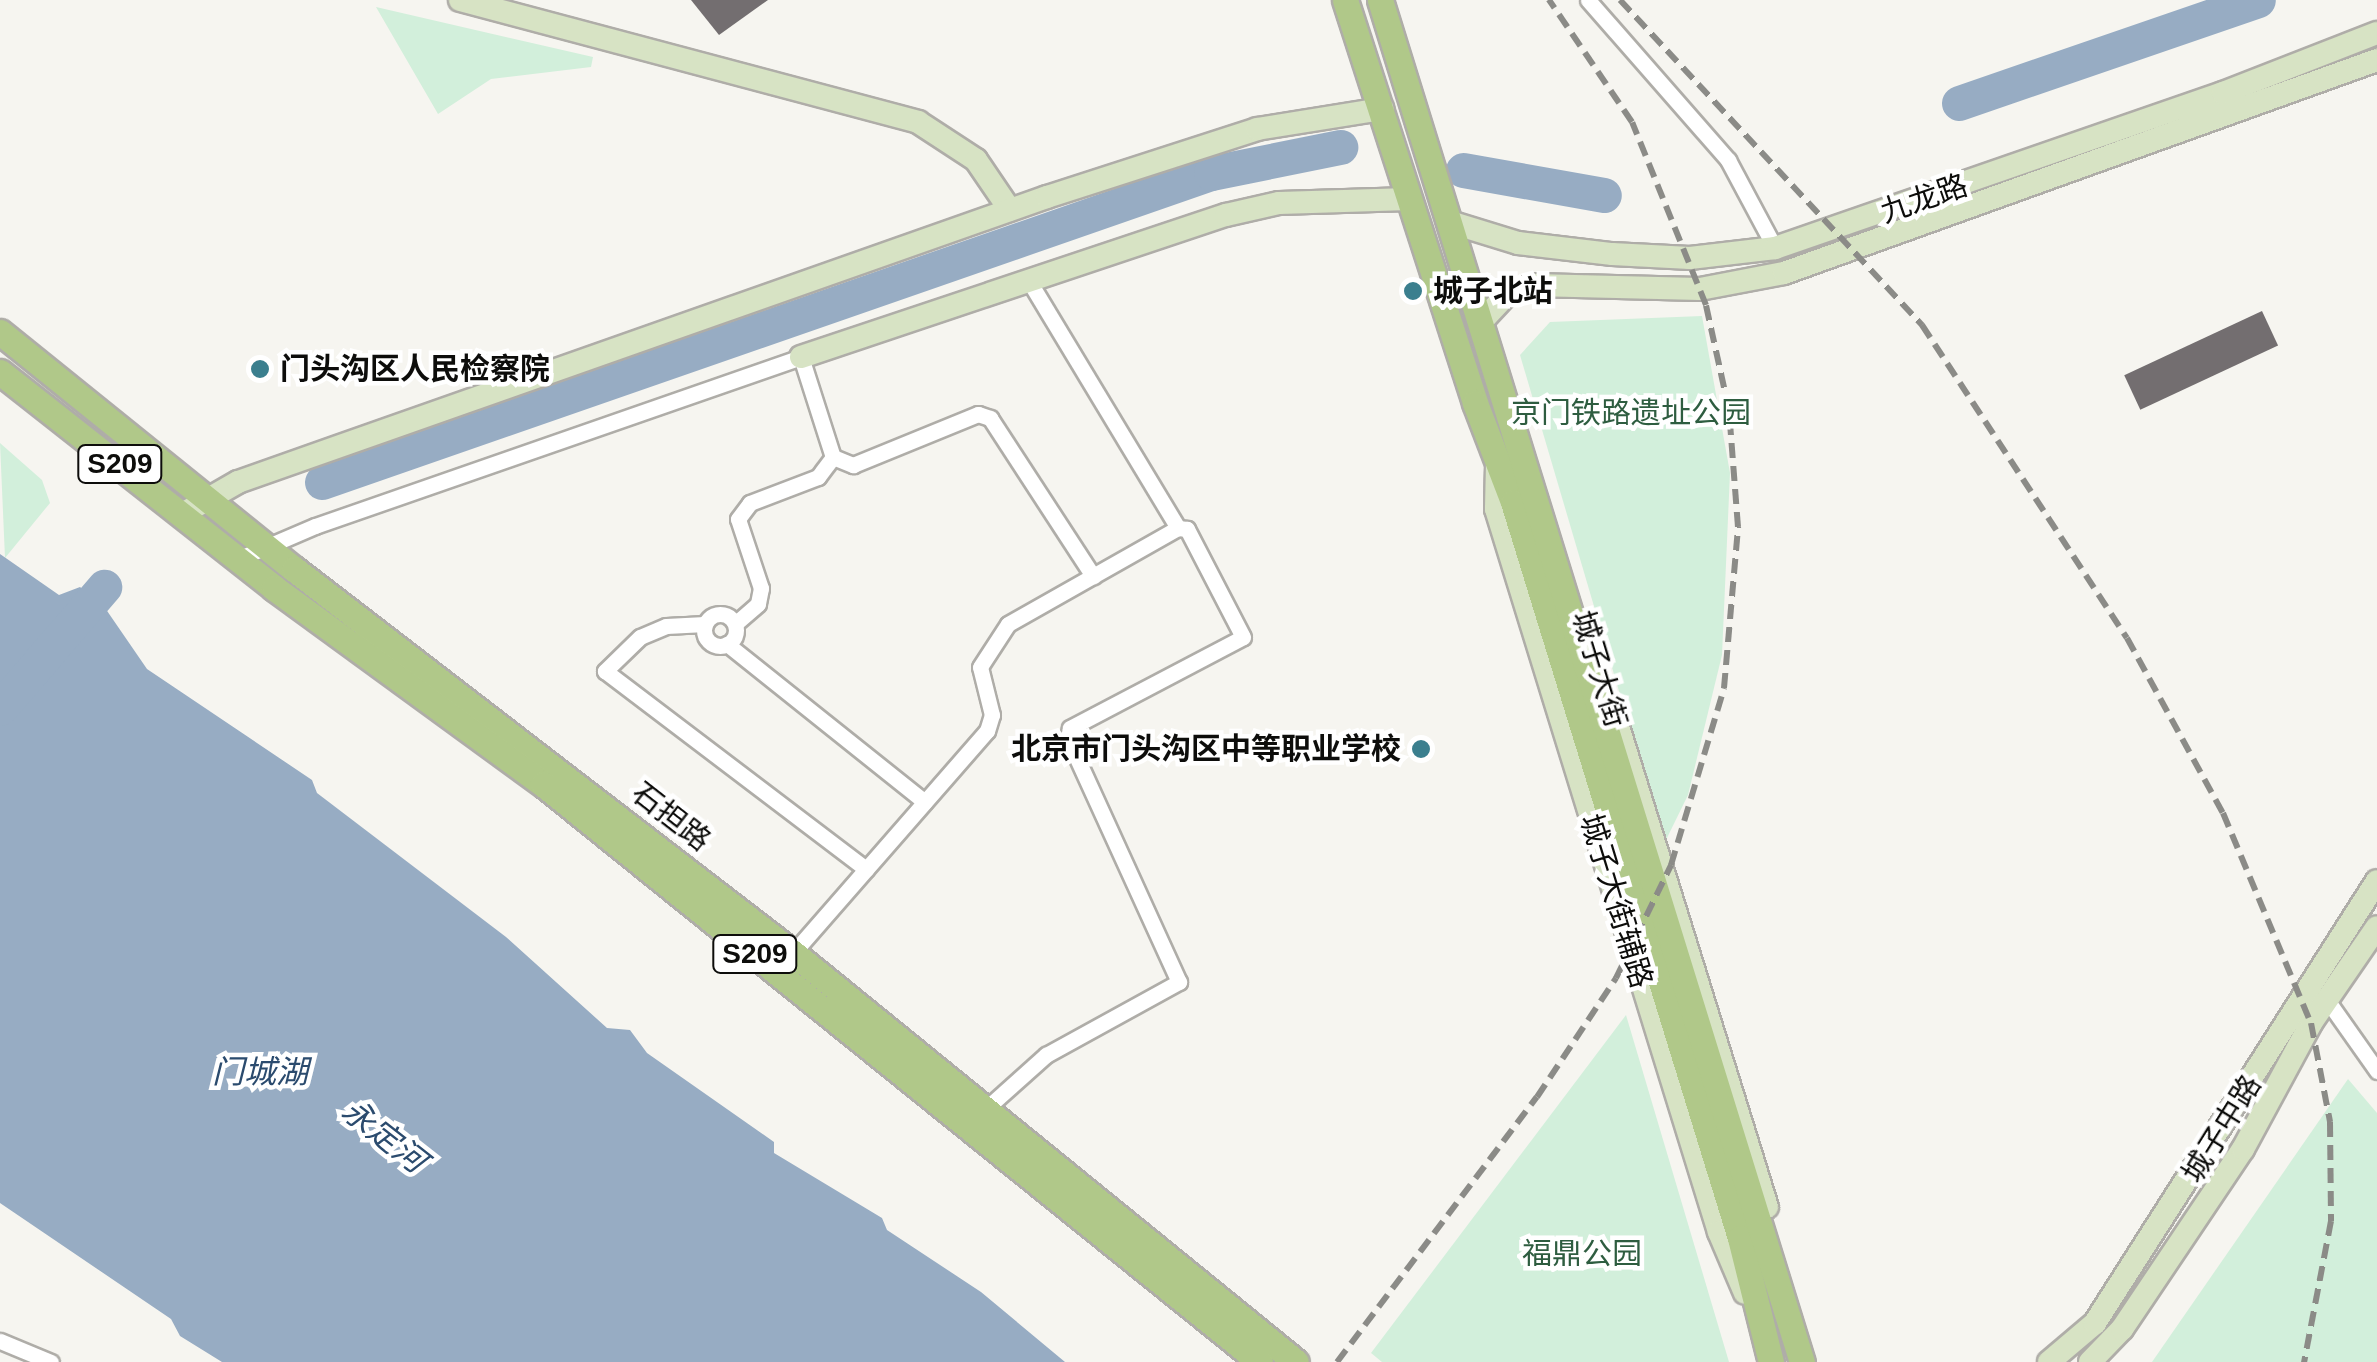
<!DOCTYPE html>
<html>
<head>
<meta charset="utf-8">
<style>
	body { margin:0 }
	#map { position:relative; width:2377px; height:1362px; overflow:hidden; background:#f6f5f0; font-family:Arial,"Noto Sans SC",sans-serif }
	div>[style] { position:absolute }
	.green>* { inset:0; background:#d2efdb }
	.water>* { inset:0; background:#97acc3 }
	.river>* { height:35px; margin:-17.5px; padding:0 17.5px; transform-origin:17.5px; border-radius:17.5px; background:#97acc3 }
	.building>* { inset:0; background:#736e70; transform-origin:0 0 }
	.roads { filter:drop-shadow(2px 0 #afada8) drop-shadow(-2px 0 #afada8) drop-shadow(0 2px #afada8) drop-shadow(0 -2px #afada8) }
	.street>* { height:15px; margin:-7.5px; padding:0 7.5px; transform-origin:7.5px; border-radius:7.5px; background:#fff }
	.street>.ring { margin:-7.5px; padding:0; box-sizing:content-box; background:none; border:15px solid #fff; border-radius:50% }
	.secondary>* { height:22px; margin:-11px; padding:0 11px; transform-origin:11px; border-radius:11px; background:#d7e3c4 }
	.primary>* { height:25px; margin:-12.5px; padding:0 12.5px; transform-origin:12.5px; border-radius:12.5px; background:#b0c889 }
	.rail>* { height:6px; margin-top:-3px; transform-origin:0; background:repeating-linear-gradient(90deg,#8b8b87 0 15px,transparent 0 23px) }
	.dots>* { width:28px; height:28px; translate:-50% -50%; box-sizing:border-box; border:5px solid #fff; border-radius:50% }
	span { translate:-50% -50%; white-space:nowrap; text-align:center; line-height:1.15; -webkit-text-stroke:9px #fff; paint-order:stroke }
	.shield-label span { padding:2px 8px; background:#fff; border:2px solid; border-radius:8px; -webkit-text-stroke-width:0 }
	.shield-label { font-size:28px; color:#0d0d0b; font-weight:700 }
	.street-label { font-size:30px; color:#0d0d0b }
	.poi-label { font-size:30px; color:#0d0d0b; font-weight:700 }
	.left { translate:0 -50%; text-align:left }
	.right { translate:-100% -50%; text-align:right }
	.park-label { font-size:30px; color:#2e5d40 }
	.water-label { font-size:32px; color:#2b4b6e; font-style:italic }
</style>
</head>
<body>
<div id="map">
	<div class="green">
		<div style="clip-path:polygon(376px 7px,593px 57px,591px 67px,491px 79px,438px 114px)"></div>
		<div style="clip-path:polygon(1702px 316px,1730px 473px,1722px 655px,1688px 795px,1664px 844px,1520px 355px,1550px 322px)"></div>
		<div style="clip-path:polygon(0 443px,42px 480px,50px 503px,5px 558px)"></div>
		<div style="clip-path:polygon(1626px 1015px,1729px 1362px,1382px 1362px,1371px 1353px)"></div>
		<div style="clip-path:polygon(2348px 1079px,2377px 1113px,2377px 1362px,2152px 1362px)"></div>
	</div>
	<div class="water">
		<div style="clip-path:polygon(0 554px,59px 595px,80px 587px,103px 605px,147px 669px,312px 780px,317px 793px,506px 937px,607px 1028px,630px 1030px,647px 1053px,774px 1142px,774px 1153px,882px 1218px,887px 1230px,981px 1292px,1065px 1362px,222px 1362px,180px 1336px,171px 1319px,0 1203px)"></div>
	</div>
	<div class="river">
		<div style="left:1959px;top:103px;width:316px;rotate:-19deg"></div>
		<div style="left:1463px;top:170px;width:143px;rotate:10.1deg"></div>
		<div style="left:322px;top:482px;width:941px;rotate:-19.17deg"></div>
		<div style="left:1211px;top:173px;width:132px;rotate:-11.4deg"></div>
		<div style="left:0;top:708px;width:160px;rotate:-49.3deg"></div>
	</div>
	<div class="building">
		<div style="clip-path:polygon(691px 0,768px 0,719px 35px)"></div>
		<div style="left:2262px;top:311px;width:38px;height:152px;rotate:65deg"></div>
	</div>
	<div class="roads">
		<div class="street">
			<div style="left:1588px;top:0;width:213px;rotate:48.8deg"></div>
			<div style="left:1728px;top:160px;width:100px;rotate:61.9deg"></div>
			<div style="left:833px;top:457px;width:22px;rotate:22deg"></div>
			<div style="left:853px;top:465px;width:135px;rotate:-22.2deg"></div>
			<div style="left:978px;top:414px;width:13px;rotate:18deg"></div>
			<div style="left:990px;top:418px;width:189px;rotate:56.9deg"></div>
			<div style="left:238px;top:559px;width:84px;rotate:-23.2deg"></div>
			<div style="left:315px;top:526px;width:515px;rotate:-19.17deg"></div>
			<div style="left:801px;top:357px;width:105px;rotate:72.3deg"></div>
			<div style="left:833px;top:457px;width:25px;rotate:127deg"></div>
			<div style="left:818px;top:477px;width:73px;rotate:159.1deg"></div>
			<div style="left:750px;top:503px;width:20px;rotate:127deg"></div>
			<div style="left:738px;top:519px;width:73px;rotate:71.6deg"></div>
			<div style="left:761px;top:588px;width:16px;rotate:101deg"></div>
			<div style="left:758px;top:604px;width:30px;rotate:139deg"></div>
			<div class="ring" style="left:704px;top:614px;width:17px;height:17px"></div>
			<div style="left:705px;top:624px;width:39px;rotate:177deg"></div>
			<div style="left:666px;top:626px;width:28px;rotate:157deg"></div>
			<div style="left:640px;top:637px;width:49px;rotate:135.8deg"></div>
			<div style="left:605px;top:671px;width:328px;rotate:37.2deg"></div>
			<div style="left:727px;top:644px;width:253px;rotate:38.6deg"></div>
			<div style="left:793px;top:953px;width:295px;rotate:-48.9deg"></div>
			<div style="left:987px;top:731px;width:17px;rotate:-73deg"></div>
			<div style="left:992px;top:715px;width:49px;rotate:-104deg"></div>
			<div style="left:980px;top:667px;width:51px;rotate:-56.9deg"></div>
			<div style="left:1008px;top:624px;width:195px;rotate:-29.5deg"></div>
			<div style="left:2327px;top:1000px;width:87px;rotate:54.8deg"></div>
			<div style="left:980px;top:1114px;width:89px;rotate:-41.8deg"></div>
			<div style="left:1046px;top:1055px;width:152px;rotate:-28.8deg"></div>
			<div style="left:1179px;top:982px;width:268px;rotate:-114.5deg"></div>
			<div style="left:1068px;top:738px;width:10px;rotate:-79deg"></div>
			<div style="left:1070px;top:728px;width:195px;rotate:-27.7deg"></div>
			<div style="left:1243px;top:637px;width:122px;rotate:-117.4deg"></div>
			<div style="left:1187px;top:529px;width:9px;rotate:-174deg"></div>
			<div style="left:1178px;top:528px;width:291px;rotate:-121.1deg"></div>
			<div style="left:0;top:1341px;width:55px;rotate:22.4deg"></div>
		</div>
		<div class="secondary">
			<div style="left:460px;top:0;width:474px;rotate:14.9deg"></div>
			<div style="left:918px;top:122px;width:69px;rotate:33.2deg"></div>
			<div style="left:976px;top:160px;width:60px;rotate:55.8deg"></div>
			<div style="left:1453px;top:223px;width:68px;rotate:17.1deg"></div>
			<div style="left:1518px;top:243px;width:95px;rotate:6.7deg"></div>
			<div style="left:1612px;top:254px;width:78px;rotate:2.9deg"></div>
			<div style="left:1690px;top:258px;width:86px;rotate:-6.7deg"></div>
			<div style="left:1775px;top:248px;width:474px;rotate:-19.1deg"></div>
			<div style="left:2223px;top:93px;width:165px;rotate:-21.3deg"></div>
			<div style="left:1480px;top:323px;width:38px;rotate:-47deg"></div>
			<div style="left:1506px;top:295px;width:29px;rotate:-20deg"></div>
			<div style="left:1533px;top:285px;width:167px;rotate:1.4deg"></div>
			<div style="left:1700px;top:289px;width:86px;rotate:-10.8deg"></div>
			<div style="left:1784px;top:273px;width:630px;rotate:-19.76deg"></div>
			<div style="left:801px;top:357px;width:448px;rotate:-18.5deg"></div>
			<div style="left:1226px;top:215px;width:54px;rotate:-12.8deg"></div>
			<div style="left:1279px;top:203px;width:130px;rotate:-1.8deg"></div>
			<div style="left:1497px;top:464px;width:45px;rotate:91.3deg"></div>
			<div style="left:1496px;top:509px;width:757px;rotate:72.86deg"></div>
			<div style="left:1719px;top:1232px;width:66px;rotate:66.9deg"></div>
			<div style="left:184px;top:513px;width:62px;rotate:-29.9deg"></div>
			<div style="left:238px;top:482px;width:858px;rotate:-19.41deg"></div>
			<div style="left:1047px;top:197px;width:221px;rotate:-17.9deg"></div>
			<div style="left:1257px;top:129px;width:127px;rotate:-9.1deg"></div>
			<div style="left:1615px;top:717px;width:513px;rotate:72.77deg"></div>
			<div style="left:2049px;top:1362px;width:60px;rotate:-40.3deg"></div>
			<div style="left:2095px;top:1323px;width:524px;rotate:-57.46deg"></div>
			<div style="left:2090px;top:1362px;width:46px;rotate:-45.9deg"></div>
			<div style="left:2122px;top:1329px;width:217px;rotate:-56.1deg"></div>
			<div style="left:2243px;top:1149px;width:143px;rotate:-61.6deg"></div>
			<div style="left:2311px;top:1023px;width:116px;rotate:-55.5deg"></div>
		</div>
		<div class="primary">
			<div style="left:1345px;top:0;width:423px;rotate:72.1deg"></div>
			<div style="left:1475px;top:403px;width:106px;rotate:69deg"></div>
			<div style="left:1513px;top:502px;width:770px;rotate:72.86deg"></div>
			<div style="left:1740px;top:1238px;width:128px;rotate:76deg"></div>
			<div style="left:1380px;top:0;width:1426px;rotate:72.79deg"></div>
			<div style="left:0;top:332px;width:378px;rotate:38.9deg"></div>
			<div style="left:294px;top:569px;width:630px;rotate:37.58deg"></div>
			<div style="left:793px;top:953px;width:648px;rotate:39.12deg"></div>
			<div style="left:0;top:372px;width:349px;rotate:38.2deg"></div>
			<div style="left:274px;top:588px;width:333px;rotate:36.1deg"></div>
			<div style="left:543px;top:784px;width:921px;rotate:38.87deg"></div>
		</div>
	</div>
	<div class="rail">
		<div style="left:1620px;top:0;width:444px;rotate:47.1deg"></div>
		<div style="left:1922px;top:325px;width:374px;rotate:56.8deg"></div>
		<div style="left:2127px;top:638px;width:200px;rotate:61.3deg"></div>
		<div style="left:2223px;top:813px;width:228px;rotate:67.3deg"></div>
		<div style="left:2311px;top:1023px;width:101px;rotate:79.1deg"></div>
		<div style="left:2330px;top:1122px;width:99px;rotate:89.4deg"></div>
		<div style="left:2331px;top:1221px;width:144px;rotate:100.8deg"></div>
		<div style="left:1337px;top:1362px;width:332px;rotate:-53deg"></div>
		<div style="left:1537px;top:1097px;width:143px;rotate:-56.4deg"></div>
		<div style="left:1616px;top:978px;width:126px;rotate:-64deg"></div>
		<div style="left:1671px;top:865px;width:185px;rotate:-73.3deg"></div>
		<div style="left:1724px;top:688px;width:162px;rotate:-85deg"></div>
		<div style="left:1738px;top:527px;width:117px;rotate:-94.4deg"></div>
		<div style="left:1729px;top:410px;width:107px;rotate:-102.4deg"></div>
		<div style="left:1706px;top:305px;width:197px;rotate:-112deg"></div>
		<div style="left:1632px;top:122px;width:148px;rotate:-124.2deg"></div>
	</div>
	<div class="dots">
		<div style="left:1413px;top:291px;background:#3b7f8e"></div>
		<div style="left:260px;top:369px;background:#3b7f8e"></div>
		<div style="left:1421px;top:749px;background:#3b7f8e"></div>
	</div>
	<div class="shield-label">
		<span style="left:120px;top:464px">S209</span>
		<span style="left:755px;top:954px">S209</span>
	</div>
	<div class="street-label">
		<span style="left:1924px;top:199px;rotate:-19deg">九龙路</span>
		<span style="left:1599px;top:669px;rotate:73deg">城子大街</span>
		<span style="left:671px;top:817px;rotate:38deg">石担路</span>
		<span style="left:1616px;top:901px;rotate:73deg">城子大街辅路</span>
		<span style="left:2222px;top:1129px;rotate:-58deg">城子中路</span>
	</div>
	<div class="poi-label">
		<span class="left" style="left:1433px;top:291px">城子北站</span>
		<span class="left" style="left:280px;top:369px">门头沟区人民检察院</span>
		<span class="right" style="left:1401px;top:749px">北京市门头沟区中等职业学校</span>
	</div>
	<div class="park-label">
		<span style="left:1631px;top:413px">京门铁路遗址公园</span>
		<span style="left:1582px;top:1254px">福鼎公园</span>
	</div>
	<div class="water-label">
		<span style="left:260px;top:1072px">门城湖</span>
		<span style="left:384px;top:1136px;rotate:38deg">永定河</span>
	</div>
</div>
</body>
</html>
